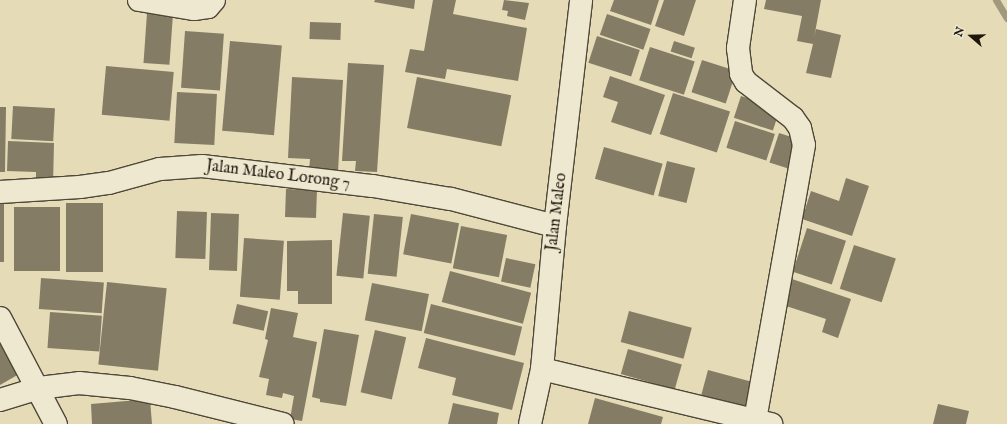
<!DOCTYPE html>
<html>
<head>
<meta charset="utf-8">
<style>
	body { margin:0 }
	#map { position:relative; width:1007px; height:424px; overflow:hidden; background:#e5dbb7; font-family:"IM FELL English",serif }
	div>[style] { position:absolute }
	.stream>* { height:7px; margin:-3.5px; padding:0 3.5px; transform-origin:3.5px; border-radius:3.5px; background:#a1987d }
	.building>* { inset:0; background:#857c65; transform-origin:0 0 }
	.roads { filter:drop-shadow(1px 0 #4f4738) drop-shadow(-1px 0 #4f4738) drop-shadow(0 1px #4f4738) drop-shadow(0 -1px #4f4738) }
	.minor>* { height:22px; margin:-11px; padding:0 11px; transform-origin:11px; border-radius:11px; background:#eee8d0 }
	.tertiary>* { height:22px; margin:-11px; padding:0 11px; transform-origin:11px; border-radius:11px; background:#eee8d0 }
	span { translate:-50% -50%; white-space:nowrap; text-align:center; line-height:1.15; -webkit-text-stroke:3px #eee8d0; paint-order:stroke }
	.street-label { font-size:16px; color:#1d160d }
	.north { position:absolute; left:951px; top:16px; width:40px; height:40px; -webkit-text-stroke:3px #eee8d0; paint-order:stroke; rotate:290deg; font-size:11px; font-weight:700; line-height:16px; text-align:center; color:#1d160d }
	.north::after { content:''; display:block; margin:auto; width:14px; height:18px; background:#1d160d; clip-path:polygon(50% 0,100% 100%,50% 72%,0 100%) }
</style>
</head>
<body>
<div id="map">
	<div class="stream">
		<div style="left:996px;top:0;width:21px;rotate:59deg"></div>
	</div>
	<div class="building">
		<div style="clip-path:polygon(375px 0,415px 0,414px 9px,374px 2px)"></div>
		<div style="clip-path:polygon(433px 0,456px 0,453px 14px,527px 28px,518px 81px,447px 69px,445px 79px,405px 72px,410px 49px,424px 51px)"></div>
		<div style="clip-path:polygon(504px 0,529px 3px,525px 20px,507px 16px,508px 11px,502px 10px)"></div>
		<div style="clip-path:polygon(614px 0,659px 0,651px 25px,610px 11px)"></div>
		<div style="clip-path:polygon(664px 0,696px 0,684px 36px,655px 26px)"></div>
		<div style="clip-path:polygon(766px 0,821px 0,814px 38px,816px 29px,841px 35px,831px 78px,806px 73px,813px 44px,797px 41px,802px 16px,764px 9px)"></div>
		<div style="left:147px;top:13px;width:26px;height:50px;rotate:4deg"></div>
		<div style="left:607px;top:14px;width:46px;height:22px;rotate:19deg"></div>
		<div style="left:310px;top:22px;width:31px;height:17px;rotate:2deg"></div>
		<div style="left:185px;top:31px;width:39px;height:57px;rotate:4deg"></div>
		<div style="left:597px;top:36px;width:45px;height:28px;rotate:18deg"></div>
		<div style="left:230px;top:41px;width:52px;height:90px;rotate:5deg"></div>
		<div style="left:674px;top:41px;width:22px;height:11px;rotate:18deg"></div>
		<div style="left:650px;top:47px;width:47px;height:35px;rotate:18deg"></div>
		<div style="left:702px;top:60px;width:36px;height:34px;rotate:18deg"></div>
		<div style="clip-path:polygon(348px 63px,384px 65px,377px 172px,355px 171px,356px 161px,342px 161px)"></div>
		<div style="left:106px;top:66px;width:68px;height:49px;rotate:5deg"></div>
		<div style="clip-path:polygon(610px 76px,665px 95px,651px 135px,611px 122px,618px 102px,603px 97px)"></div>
		<div style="clip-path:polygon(292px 77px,343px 80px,338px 172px,309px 171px,310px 159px,288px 158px)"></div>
		<div style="left:417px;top:77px;width:96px;height:52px;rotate:11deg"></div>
		<div style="left:177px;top:92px;width:40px;height:51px;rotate:3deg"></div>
		<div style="left:673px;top:93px;width:60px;height:43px;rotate:18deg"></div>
		<div style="left:741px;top:96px;width:41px;height:23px;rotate:18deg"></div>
		<div style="left:13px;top:106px;width:42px;height:33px;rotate:3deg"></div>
		<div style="clip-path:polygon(0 107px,6px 107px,5px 172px,0 172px)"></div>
		<div style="left:735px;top:121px;width:42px;height:28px;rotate:18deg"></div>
		<div style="left:779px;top:133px;width:23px;height:31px;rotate:18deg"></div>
		<div style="clip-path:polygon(8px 141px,54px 143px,53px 184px,36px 183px,36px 172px,7px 171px)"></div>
		<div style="left:604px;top:147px;width:61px;height:33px;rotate:16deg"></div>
		<div style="left:667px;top:161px;width:29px;height:36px;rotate:14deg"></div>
		<div style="clip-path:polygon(846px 178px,869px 186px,852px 236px,802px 219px,811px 191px,839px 201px)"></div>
		<div style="left:286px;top:189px;width:31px;height:28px;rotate:2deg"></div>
		<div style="left:0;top:200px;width:4px;height:62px"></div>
		<div style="left:66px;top:203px;width:37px;height:69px"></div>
		<div style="left:14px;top:207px;width:46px;height:64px"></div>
		<div style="left:177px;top:211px;width:30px;height:47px;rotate:2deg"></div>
		<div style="left:211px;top:213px;width:28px;height:57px;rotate:2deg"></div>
		<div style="left:343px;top:213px;width:27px;height:63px;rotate:6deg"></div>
		<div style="left:374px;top:214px;width:29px;height:60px;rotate:6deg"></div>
		<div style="left:411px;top:214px;width:49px;height:41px;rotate:11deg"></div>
		<div style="left:461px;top:226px;width:47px;height:43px;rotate:11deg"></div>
		<div style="left:807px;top:228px;width:41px;height:46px;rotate:18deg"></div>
		<div style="left:244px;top:238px;width:40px;height:59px;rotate:4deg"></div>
		<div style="clip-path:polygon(332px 240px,332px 304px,298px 304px,298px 291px,287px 291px,287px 241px)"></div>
		<div style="left:854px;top:245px;width:44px;height:46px;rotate:18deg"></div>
		<div style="left:506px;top:258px;width:30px;height:24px;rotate:12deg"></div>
		<div style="left:450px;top:271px;width:84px;height:32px;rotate:15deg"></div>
		<div style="left:41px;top:278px;width:63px;height:31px;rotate:4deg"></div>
		<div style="clip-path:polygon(792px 279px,851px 299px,838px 338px,822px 332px,826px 319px,783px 305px)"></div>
		<div style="left:107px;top:282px;width:60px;height:83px;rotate:6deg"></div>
		<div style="left:372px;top:283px;width:58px;height:38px;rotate:11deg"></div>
		<div style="left:237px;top:304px;width:32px;height:20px;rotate:13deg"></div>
		<div style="left:431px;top:304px;width:94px;height:30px;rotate:14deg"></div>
		<div style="clip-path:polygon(271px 308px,298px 313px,293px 337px,317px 342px,302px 421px,290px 419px,294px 396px,283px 393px,282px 398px,266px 395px,269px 379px,259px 377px,268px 340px,265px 339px)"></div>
		<div style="left:629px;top:311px;width:65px;height:32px;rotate:15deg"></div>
		<div style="left:50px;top:312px;width:52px;height:36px;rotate:4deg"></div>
		<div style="clip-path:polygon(324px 329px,359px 335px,346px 406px,320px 402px,320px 399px,312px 397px)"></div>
		<div style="left:375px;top:330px;width:32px;height:64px;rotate:13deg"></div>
		<div style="clip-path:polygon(0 334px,21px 373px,0 385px)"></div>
		<div style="clip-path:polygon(426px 338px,524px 363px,512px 410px,452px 395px,456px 378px,418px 368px)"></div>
		<div style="left:628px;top:349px;width:56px;height:26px;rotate:16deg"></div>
		<div style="left:708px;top:370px;width:49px;height:27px;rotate:15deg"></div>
		<div style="clip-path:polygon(595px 398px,663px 417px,661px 424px,588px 424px)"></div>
		<div style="clip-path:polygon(150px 399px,152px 424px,92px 424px,91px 404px)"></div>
		<div style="clip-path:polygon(453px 403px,499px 413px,497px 424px,448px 424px)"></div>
		<div style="clip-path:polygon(938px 404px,969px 411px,966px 424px,933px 424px)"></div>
	</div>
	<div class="roads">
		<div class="minor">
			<div style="left:139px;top:0;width:56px;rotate:9.3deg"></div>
			<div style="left:194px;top:9px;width:14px;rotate:-8deg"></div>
			<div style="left:208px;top:7px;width:9px;rotate:-49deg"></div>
			<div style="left:745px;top:0;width:49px;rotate:98.3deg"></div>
			<div style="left:738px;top:48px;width:26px;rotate:83deg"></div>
			<div style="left:741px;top:74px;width:9px;rotate:58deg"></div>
			<div style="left:746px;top:82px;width:59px;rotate:37.5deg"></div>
			<div style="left:793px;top:118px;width:12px;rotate:55deg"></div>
			<div style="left:800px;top:128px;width:17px;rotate:77deg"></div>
			<div style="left:804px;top:145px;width:280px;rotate:100.1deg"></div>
			<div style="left:0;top:192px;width:80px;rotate:-3.6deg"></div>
			<div style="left:80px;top:187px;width:29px;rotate:-8deg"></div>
			<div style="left:109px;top:183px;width:53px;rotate:-15.4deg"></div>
			<div style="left:160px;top:169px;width:42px;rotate:-4.1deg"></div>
			<div style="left:202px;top:166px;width:172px;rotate:6.7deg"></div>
			<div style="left:373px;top:186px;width:79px;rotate:9.5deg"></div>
			<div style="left:451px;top:199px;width:107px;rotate:14.6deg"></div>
			<div style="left:0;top:318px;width:120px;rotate:62.2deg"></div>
			<div style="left:542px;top:369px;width:236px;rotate:13.5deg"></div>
			<div style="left:0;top:400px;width:41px;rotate:-17.1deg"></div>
			<div style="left:39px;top:388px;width:40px;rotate:-7.1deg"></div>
			<div style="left:79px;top:383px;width:51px;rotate:5.6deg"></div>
			<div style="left:130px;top:388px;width:46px;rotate:11.3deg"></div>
			<div style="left:175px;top:397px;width:111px;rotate:14deg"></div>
		</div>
		<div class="tertiary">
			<div style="left:530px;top:424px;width:56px;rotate:-77.7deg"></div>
			<div style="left:542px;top:369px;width:144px;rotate:-84.8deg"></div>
			<div style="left:555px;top:226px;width:227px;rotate:-83.4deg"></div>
		</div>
	</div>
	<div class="street-label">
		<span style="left:278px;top:175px;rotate:7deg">Jalan Maleo Lorong 7</span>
		<span style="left:557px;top:212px;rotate:-83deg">Jalan Maleo</span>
	</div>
	<div class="north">N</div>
</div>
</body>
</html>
